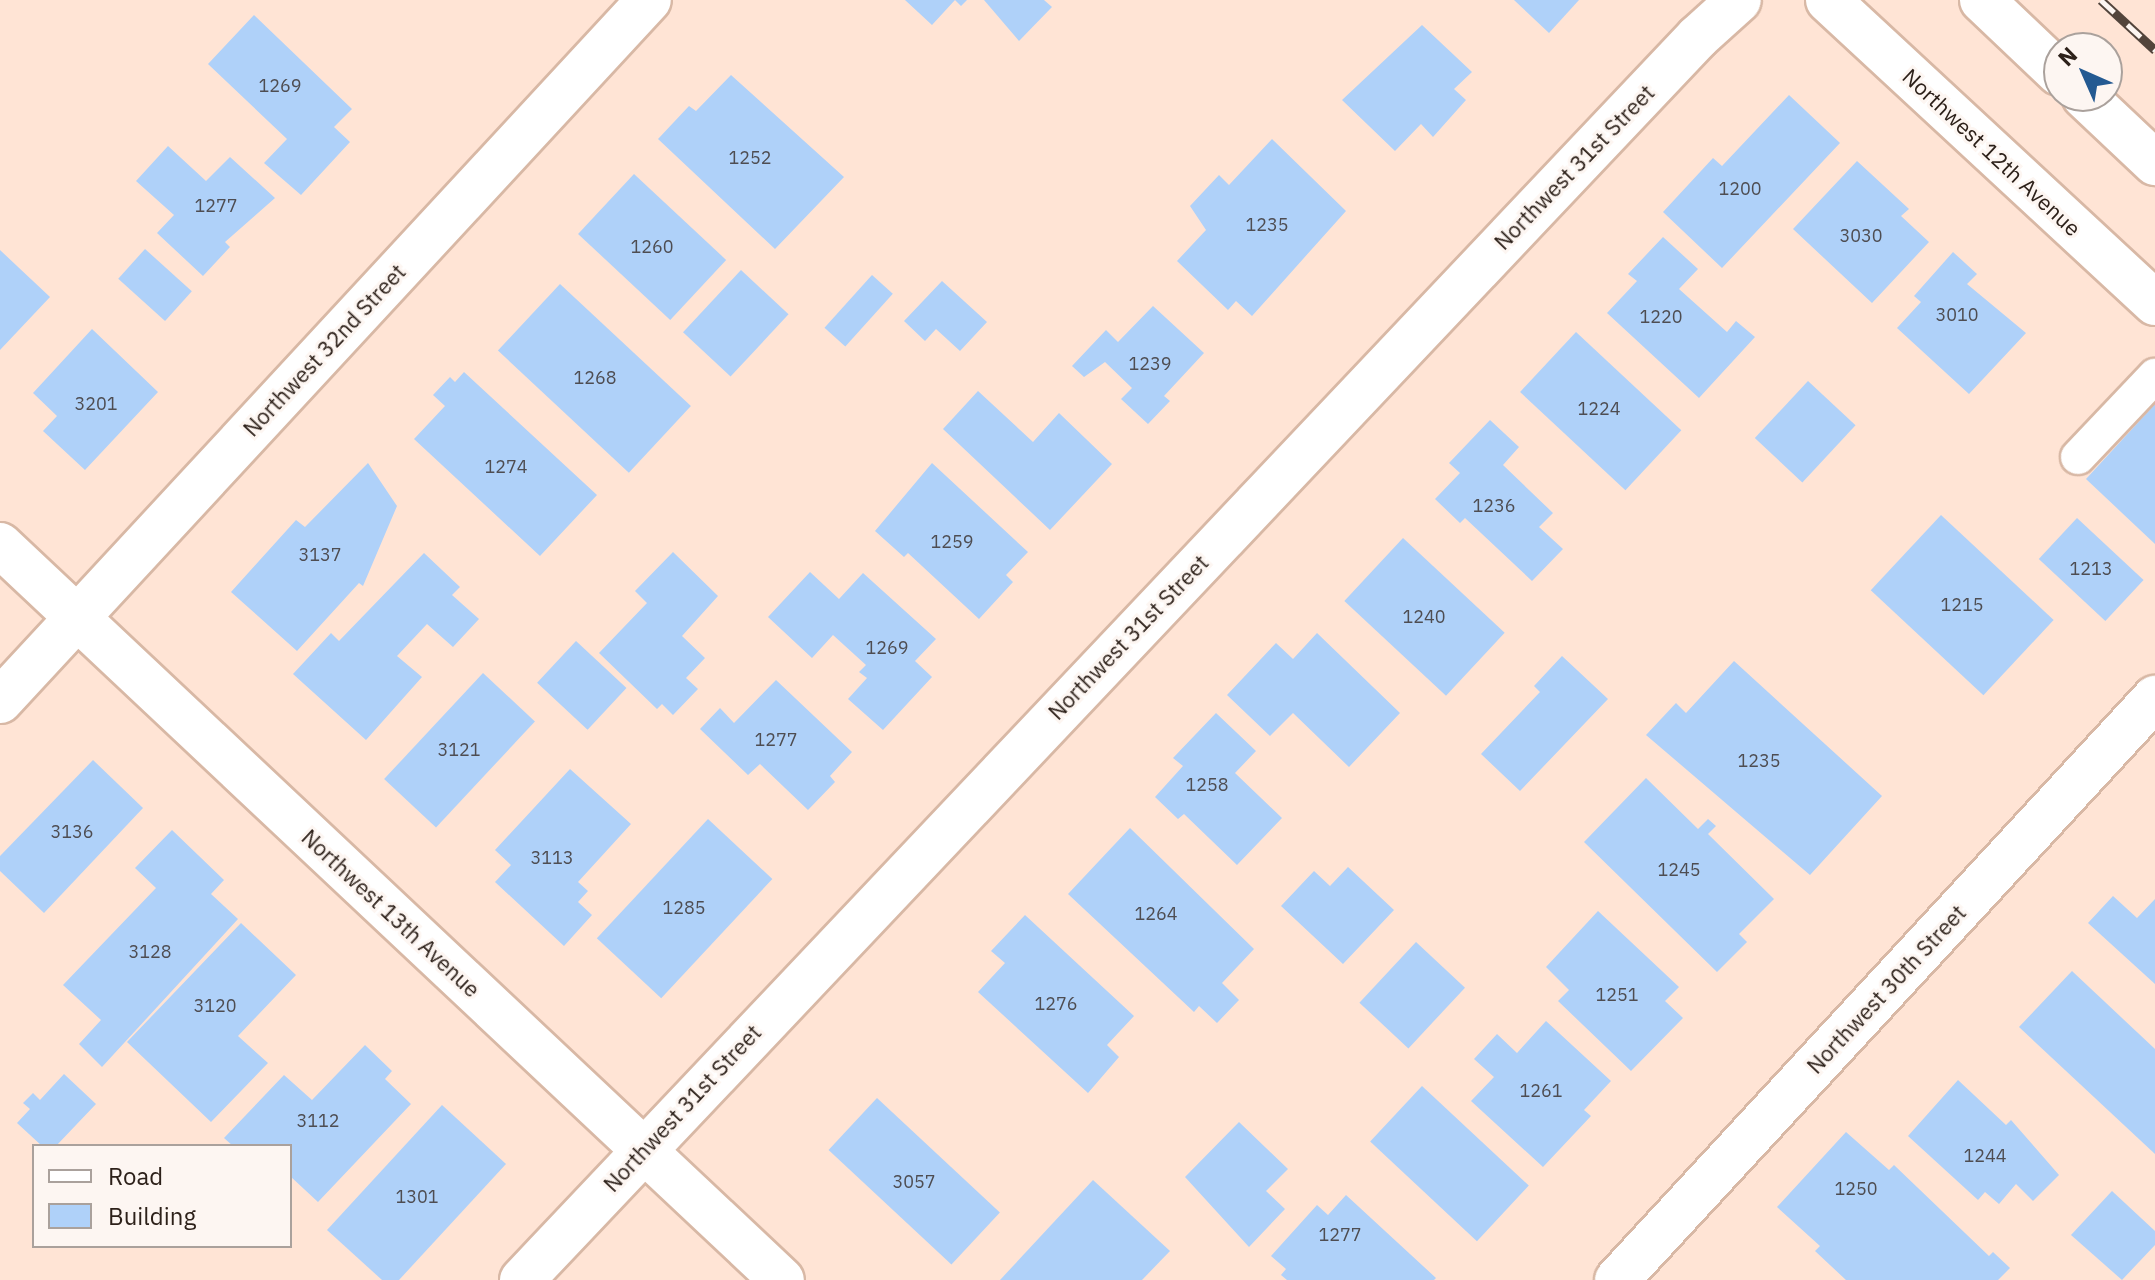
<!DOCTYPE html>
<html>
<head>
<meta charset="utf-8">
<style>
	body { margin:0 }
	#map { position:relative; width:2155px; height:1280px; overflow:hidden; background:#ffe4d5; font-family:"IBM Plex Sans",sans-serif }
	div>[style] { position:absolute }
	.building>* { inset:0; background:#afd1f9; transform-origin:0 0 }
	.roads { filter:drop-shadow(2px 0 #d8b8a5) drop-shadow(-2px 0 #d8b8a5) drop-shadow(0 2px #d8b8a5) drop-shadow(0 -2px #d8b8a5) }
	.service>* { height:34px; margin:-17px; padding:0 17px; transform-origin:17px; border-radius:17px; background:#fff }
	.minor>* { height:44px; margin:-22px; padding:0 22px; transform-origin:22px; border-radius:22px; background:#fff }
	.secondary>* { height:44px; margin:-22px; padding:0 22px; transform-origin:22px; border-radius:22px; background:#fff }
	.rail>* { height:9px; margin-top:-4.5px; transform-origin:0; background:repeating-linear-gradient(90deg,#fdf6f2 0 18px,#53453c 0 36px); box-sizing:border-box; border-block:2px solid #53453c }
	span { translate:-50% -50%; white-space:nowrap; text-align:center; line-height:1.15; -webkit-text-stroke:6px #fdf6f2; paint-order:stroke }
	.number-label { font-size:18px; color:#4e4d52 }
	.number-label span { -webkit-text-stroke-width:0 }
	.street-label { font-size:22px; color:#2d211a }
	.legend { position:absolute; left:32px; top:1144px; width:260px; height:104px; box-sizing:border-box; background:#fdf6f2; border:2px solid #aaa19c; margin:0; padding:10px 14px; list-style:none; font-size:24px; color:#2d211a }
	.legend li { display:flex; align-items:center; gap:16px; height:40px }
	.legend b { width:40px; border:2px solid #aaa19c }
	.north { position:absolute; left:2043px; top:32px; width:80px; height:80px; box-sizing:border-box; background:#fdf6f2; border:2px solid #aaa19c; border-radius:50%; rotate:315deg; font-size:22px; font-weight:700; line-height:32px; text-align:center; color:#2d211a }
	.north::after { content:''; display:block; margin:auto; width:28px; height:36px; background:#245a92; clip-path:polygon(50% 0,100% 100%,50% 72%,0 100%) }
</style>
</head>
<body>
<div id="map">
	<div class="building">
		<div style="clip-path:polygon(905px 0,967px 0,961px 6px,955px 0,932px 25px)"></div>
		<div style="clip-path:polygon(984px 0,1044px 0,1052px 7px,1019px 41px)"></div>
		<div style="clip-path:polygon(1514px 0,1579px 0,1549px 33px)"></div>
		<div style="clip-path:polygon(254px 15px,352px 109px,334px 127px,350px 142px,301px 195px,264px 163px,287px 139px,208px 64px)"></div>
		<div style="clip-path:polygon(1422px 25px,1472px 72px,1454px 89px,1466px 100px,1433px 137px,1421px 124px,1395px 151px,1342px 100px)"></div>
		<div style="clip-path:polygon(731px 75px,844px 177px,775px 249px,658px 139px,689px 106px,696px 111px)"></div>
		<div style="clip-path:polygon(1789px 95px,1840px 143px,1722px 268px,1663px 212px,1713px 158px,1722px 166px)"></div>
		<div style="clip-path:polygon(1272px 139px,1346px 211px,1252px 316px,1236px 301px,1228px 310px,1177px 261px,1206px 230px,1190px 206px,1219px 175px,1229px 185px)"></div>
		<div style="clip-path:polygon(168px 146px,206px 181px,230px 157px,275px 198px,225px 242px,230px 247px,203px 276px,157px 233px,174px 215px,136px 181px)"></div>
		<div style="clip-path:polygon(1857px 161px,1909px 209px,1901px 216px,1929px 242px,1872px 303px,1793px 229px)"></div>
		<div style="left:634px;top:174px;width:126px;height:82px;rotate:43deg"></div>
		<div style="clip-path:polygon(1663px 237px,1698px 269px,1679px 289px,1727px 332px,1736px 321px,1755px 337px,1699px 398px,1607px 313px,1637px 281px,1628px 274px)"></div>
		<div style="left:145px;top:249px;width:63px;height:40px;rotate:42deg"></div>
		<div style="clip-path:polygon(0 250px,50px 297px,0 350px)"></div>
		<div style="clip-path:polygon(1953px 252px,1977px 274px,1967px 284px,2026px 333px,1969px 394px,1897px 328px,1921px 302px,1914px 296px)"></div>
		<div style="left:741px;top:270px;width:65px;height:85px;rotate:43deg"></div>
		<div style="left:872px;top:275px;width:28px;height:71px;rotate:42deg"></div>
		<div style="clip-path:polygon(942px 281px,987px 322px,960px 351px,936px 329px,925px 341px,904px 321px)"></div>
		<div style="left:560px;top:284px;width:179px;height:91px;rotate:43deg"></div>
		<div style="clip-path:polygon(1153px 306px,1204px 353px,1164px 396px,1170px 401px,1148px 424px,1121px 399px,1132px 388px,1105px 362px,1084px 377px,1072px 366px,1106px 330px,1118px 342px)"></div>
		<div style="clip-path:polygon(92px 329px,158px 392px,85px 470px,43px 431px,57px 416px,33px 393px)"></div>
		<div style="left:1576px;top:332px;width:144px;height:82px;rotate:43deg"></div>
		<div style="clip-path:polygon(464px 372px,597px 495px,540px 556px,414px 439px,445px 406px,433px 395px,450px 377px,455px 382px)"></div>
		<div style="left:1808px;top:381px;width:65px;height:78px;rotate:43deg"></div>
		<div style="clip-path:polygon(978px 391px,1033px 442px,1059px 413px,1112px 464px,1050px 530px,943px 429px)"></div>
		<div style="clip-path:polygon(2155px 404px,2155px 544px,2086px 479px)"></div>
		<div style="clip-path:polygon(1490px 420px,1519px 447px,1503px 465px,1553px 513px,1539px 527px,1563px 549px,1532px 581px,1465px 518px,1460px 523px,1435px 499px,1460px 473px,1449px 463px)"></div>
		<div style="clip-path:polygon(368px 463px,397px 506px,363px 586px,359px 583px,297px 651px,231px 592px,296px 520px,305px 527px)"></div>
		<div style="clip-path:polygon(932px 463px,1028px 552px,1006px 575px,1013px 582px,979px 619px,908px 553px,904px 557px,875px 531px)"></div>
		<div style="left:1941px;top:515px;width:154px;height:103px;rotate:43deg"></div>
		<div style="left:2077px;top:518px;width:91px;height:56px;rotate:43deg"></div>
		<div style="left:1403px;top:538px;width:139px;height:86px;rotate:43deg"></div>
		<div style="clip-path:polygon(673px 552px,718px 596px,682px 636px,705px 658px,686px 678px,698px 689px,673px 715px,662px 704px,657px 709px,599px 653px,647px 603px,635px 591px)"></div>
		<div style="clip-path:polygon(424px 553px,460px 587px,452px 595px,479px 619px,453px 647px,427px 624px,397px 656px,422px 677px,366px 740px,293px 674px,331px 633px,339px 641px)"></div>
		<div style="clip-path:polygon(810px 572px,839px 599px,863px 573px,936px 639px,915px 661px,932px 677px,883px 730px,848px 699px,867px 678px,859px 672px,866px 665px,833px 635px,812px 658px,768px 617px)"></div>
		<div style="clip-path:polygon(1317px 633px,1400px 713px,1349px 767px,1293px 713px,1270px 736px,1227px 695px,1276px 643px,1293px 659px)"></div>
		<div style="left:576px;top:641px;width:69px;height:57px;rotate:43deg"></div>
		<div style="clip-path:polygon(1562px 656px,1608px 699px,1520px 791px,1481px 754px,1540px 692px,1534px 686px)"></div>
		<div style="clip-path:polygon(1734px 661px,1882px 796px,1810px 875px,1646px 735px,1676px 703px,1686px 713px)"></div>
		<div style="left:483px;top:673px;width:71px;height:145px;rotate:43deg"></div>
		<div style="clip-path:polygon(776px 680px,852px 752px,830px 776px,835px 782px,808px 810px,760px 764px,748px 775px,700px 729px,720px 708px,734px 723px)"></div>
		<div style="clip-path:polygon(1216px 713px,1256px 751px,1235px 773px,1282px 818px,1237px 865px,1184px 814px,1178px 819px,1155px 797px,1183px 766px,1173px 758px)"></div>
		<div style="clip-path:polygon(93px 760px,143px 808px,44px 913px,0 871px,0 856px)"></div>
		<div style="clip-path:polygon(570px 769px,631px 824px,578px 882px,588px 891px,578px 902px,592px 915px,564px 946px,495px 882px,511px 865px,495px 850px)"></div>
		<div style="clip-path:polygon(1646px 778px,1698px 829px,1708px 819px,1716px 826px,1708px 834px,1774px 899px,1739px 934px,1747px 942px,1717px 972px,1584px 842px)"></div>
		<div style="left:708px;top:819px;width:88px;height:163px;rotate:43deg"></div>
		<div style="clip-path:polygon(1130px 828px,1254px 949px,1222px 983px,1239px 1000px,1217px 1023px,1199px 1006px,1194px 1012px,1068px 894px)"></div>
		<div style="clip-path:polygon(172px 830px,224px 880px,211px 894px,238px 919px,102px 1067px,79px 1044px,101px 1020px,63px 985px,156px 888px,135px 868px)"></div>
		<div style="clip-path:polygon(1348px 867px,1394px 910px,1343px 964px,1281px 906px,1314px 871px,1330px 886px)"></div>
		<div style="clip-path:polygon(2113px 896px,2137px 918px,2155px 899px,2155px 984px,2088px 923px)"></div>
		<div style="clip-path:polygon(1598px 911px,1679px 987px,1665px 1001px,1683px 1018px,1631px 1071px,1558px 1001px,1569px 990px,1546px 967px)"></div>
		<div style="clip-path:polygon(1025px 915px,1134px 1016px,1107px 1045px,1119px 1057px,1088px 1093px,978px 992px,1005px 963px,991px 951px)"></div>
		<div style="clip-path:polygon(241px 923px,296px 975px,238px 1036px,268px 1063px,211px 1122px,127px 1042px)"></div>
		<div style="left:1416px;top:942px;width:67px;height:83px;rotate:43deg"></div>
		<div style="clip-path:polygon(2072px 971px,2155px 1049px,2155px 1154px,2019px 1027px)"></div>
		<div style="clip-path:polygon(1546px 1021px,1611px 1081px,1584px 1110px,1591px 1116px,1543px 1167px,1471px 1101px,1494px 1077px,1474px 1059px,1497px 1034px,1517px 1053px)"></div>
		<div style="clip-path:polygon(365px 1045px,392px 1071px,385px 1079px,411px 1104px,318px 1202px,290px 1176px,290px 1146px,233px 1146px,224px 1138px,284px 1075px,312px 1100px)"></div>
		<div style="clip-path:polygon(64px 1074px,96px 1104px,56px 1146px,42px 1146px,17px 1123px,30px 1109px,23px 1103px,33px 1093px,40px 1100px)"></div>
		<div style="clip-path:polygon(1958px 1080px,2006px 1125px,2011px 1120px,2059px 1175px,2033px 1201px,2016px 1184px,1999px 1204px,1985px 1192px,1978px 1200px,1908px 1136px)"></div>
		<div style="left:1422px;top:1086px;width:146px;height:76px;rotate:43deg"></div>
		<div style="left:877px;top:1098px;width:168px;height:71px;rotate:43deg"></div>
		<div style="clip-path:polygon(442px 1105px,506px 1164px,399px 1280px,382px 1280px,327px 1230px)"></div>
		<div style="clip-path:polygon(1239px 1122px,1288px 1169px,1266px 1191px,1285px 1209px,1249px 1247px,1185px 1177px)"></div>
		<div style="clip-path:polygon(1846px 1132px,1889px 1170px,1894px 1165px,1989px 1256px,1993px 1252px,2010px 1268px,1998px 1280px,1846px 1280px,1815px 1251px,1820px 1246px,1777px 1207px)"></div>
		<div style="clip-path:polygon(1093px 1180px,1170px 1251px,1142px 1280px,1000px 1280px)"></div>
		<div style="clip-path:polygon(2112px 1191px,2155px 1231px,2155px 1245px,2122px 1280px,2071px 1235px)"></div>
		<div style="clip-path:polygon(1346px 1195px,1436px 1278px,1434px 1280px,1287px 1280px,1281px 1275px,1286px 1269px,1271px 1256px,1317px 1205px,1328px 1215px)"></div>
	</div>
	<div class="roads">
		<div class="service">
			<div style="left:2078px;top:457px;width:112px;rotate:-46.5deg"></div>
		</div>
		<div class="minor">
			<div style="left:0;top:545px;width:1073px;rotate:43.23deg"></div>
			<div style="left:0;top:701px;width:955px;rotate:-47.21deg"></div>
			<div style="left:522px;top:1280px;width:1711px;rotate:-46.59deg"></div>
			<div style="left:1698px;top:37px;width:55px;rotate:-42.1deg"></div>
			<div style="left:1617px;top:1280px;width:793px;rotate:-47.25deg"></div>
		</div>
		<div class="secondary">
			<div style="left:1828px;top:0;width:446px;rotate:42.8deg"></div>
			<div style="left:1982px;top:0;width:106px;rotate:43.5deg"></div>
			<div style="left:2084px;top:96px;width:98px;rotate:43.3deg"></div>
		</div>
	</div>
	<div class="rail">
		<div style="left:2101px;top:0;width:74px;rotate:42.8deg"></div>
	</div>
	<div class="number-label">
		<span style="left:280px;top:86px">1269</span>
		<span style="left:750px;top:158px">1252</span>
		<span style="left:1740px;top:189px">1200</span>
		<span style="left:216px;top:206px">1277</span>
		<span style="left:1267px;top:225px">1235</span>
		<span style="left:1861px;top:236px">3030</span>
		<span style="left:652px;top:247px">1260</span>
		<span style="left:1957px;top:315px">3010</span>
		<span style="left:1661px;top:317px">1220</span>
		<span style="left:1150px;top:364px">1239</span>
		<span style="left:595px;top:378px">1268</span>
		<span style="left:96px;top:404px">3201</span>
		<span style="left:1599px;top:409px">1224</span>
		<span style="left:506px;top:467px">1274</span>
		<span style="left:1494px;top:506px">1236</span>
		<span style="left:952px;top:542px">1259</span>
		<span style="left:320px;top:555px">3137</span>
		<span style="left:2091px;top:569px">1213</span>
		<span style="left:1962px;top:605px">1215</span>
		<span style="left:1424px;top:617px">1240</span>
		<span style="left:887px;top:648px">1269</span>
		<span style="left:776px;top:740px">1277</span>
		<span style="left:459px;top:750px">3121</span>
		<span style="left:1759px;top:761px">1235</span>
		<span style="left:1207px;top:785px">1258</span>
		<span style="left:72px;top:832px">3136</span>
		<span style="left:552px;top:858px">3113</span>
		<span style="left:1679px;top:870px">1245</span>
		<span style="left:684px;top:908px">1285</span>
		<span style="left:1156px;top:914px">1264</span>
		<span style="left:150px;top:952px">3128</span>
		<span style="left:1617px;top:995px">1251</span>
		<span style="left:1056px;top:1004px">1276</span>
		<span style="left:215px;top:1006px">3120</span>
		<span style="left:1541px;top:1091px">1261</span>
		<span style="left:318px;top:1121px">3112</span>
		<span style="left:1985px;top:1156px">1244</span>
		<span style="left:914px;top:1182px">3057</span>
		<span style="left:1856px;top:1189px">1250</span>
		<span style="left:417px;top:1197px">1301</span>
		<span style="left:1340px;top:1235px">1277</span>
	</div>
	<div class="street-label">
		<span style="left:1992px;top:152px;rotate:43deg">Northwest 12th Avenue</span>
		<span style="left:1574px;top:167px;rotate:-46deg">Northwest 31st Street</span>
		<span style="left:324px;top:350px;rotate:-47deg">Northwest 32nd Street</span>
		<span style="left:1128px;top:637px;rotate:-46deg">Northwest 31st Street</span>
		<span style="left:391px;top:913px;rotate:43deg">Northwest 13th Avenue</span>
		<span style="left:1886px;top:989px;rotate:-47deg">Northwest 30th Street</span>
		<span style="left:682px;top:1108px;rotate:-47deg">Northwest 31st Street</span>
	</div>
	<ul class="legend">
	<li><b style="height:10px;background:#fff"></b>Road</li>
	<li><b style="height:22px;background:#afd1f9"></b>Building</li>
	</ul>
	<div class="north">N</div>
</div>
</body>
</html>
